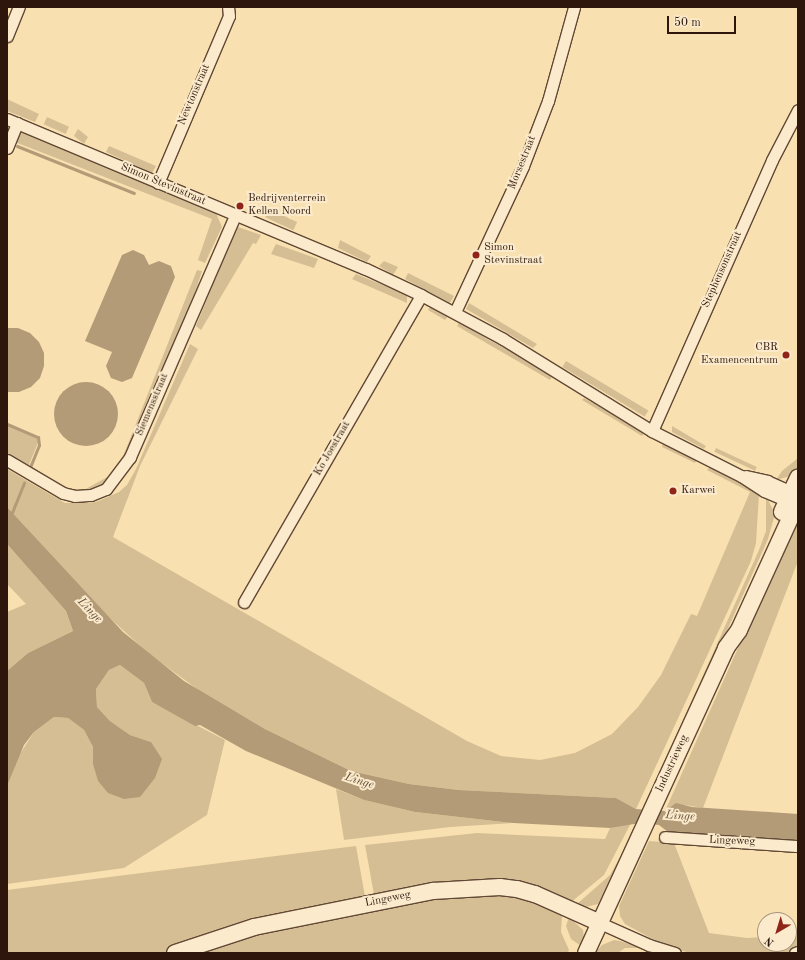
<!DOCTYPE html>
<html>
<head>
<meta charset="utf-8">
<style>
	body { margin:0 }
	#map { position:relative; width:805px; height:960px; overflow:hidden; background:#f9e0b0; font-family:"Old Standard TT",serif }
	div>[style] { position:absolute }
	.green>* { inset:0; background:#d6be94; transform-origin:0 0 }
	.water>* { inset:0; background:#b49b78 }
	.round { border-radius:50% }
	.stream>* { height:3px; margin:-1.5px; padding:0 1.5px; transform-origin:1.5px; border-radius:1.5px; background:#b49b78 }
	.roads { filter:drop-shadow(1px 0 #614835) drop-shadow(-1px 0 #614835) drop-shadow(0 1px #614835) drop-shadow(0 -1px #614835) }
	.street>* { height:11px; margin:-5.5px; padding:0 5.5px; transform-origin:5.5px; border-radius:5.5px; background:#fbebcc }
	.secondary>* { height:16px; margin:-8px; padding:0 8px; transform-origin:8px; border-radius:8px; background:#fbebcc }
	.dots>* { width:11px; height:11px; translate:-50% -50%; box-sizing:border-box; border:2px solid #fbebcc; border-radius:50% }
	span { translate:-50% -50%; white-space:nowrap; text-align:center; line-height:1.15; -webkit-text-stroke:4px #fbebcc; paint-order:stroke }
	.street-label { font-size:11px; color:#2e160c }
	.poi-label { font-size:11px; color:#2e160c }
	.left { translate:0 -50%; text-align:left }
	.right { translate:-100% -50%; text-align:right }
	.water-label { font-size:12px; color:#644b37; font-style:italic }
	.frame { position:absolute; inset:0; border:8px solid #2e160c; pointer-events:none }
	.north { position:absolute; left:757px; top:912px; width:40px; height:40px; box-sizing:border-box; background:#fbebcc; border:1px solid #a9967f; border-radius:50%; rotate:218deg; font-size:11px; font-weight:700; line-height:16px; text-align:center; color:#2e160c }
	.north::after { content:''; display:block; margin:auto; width:14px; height:18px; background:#8f2418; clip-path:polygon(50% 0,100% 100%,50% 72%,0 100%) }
	.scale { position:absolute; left:667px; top:16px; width:69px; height:18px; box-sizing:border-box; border:2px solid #2e160c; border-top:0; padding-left:5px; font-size:12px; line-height:14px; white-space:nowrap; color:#2e160c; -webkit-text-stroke:3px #fbebcc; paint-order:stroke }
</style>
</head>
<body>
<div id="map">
	<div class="green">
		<div style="clip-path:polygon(7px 99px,39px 114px,35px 122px,7px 111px)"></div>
		<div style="left:47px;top:117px;width:24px;height:8px;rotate:24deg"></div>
		<div style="clip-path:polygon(78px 129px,88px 137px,84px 144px,74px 136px)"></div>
		<div style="clip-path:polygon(21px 131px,216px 213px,222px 227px,205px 263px,198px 260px,212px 219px,15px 142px)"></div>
		<div style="clip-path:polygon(109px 146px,156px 166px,152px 173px,106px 152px)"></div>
		<div style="left:269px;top:209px;width:31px;height:9px;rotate:25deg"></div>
		<div style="clip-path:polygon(238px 227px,261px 235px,256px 244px,253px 243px,201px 330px,196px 326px,233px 235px)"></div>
		<div style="clip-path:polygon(340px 240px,371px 256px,367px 262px,338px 248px)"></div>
		<div style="clip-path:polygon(276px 244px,318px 259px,314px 268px,271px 254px)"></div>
		<div style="clip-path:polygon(384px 261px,398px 267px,393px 275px,379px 266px)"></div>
		<div style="clip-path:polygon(197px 270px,202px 271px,194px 296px,123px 464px,110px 480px,92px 492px,69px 492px,32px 472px,32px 467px,66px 488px,82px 491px,111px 475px,120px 464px)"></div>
		<div style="clip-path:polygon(408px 273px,454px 296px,450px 303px,405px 279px)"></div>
		<div style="clip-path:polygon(356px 274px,407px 295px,407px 303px,352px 279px)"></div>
		<div style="clip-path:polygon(469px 303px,537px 344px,533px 348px,466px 309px)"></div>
		<div style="clip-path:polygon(430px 307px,449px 315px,445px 320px,428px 310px)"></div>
		<div style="clip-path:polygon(460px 321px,487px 339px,528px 360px,552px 377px,550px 380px,457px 326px)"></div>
		<div style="clip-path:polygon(190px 344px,198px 349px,140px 466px,113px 537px,467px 741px,501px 756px,540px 760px,575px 753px,612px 734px,638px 707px,661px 675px,691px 614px,697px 616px,750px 492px,707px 470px,710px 467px,759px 494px,756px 543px,751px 561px,636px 809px,616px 798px,459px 790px,409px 784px,351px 771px,265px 729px,204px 694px,148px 653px,100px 609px,7px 507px,7px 469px,65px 503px,96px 502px,119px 492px,127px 485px,136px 469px)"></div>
		<div style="left:566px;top:361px;width:96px;height:7px;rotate:31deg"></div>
		<div style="clip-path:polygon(584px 398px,645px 432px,642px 436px,582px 400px)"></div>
		<div style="clip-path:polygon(7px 425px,40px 438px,28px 467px,7px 453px)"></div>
		<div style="clip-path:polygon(672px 426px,706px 446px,704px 449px,672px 432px)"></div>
		<div style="clip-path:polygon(663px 441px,697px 460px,695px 463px,662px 447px)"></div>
		<div style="left:716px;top:448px;width:45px;height:4px;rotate:25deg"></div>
		<div style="clip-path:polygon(798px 458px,798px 470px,794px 475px,776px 480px,782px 471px)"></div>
		<div style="clip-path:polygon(766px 496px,775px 514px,768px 539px,657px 787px,654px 785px,759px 550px,766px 531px)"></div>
		<div style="clip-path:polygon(798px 514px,798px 561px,703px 808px,685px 805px,665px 811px)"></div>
		<div style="clip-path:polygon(7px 544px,66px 611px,73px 631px,28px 653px,7px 671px,7px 612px,26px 604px,7px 584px)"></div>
		<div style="clip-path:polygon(120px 665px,144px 683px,152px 702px,225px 740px,207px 815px,124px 868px,7px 884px,7px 786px,18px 757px,34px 732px,54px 717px,68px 718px,84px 730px,93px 747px,93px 764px,151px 742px,130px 735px,110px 721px,97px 707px,96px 689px,109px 670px)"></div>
		<div style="clip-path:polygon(336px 789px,364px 800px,415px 812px,513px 823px,450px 827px,344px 840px)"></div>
		<div style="clip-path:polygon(631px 823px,604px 875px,570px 903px,539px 890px,375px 900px,365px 845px,477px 833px,605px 839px,610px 828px)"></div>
		<div style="clip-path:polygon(637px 827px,598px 904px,586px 907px,577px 904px,610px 875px)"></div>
		<div style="clip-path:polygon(649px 841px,674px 843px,709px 933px,747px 938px,765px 937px,765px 944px,789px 944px,789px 932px,798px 930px,798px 950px,790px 953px,690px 953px,665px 946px,625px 924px,620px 916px,619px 906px)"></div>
		<div style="clip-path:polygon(356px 846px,366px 902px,170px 953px,7px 953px,7px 890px)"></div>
		<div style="clip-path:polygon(512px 892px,562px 915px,561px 932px,569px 950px,568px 953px,198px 953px,239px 938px,430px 898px)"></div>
		<div style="clip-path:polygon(569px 917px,583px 930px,584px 939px,581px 946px,571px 939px,566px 926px)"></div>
		<div style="clip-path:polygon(614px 940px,620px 941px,642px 948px,625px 948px,618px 953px,596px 952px,602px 945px)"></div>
	</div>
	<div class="water">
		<div style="clip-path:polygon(133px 250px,144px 255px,149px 265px,159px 261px,171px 266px,175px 277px,132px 378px,122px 382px,111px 378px,106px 366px,112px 352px,85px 341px,122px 255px)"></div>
		<div style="clip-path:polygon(7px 328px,18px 328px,30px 333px,39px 342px,44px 353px,44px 366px,40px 378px,31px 387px,19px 392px,7px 392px)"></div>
		<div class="round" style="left:54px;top:382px;width:64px;height:64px"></div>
		<div style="clip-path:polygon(7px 507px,123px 632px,184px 681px,265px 729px,351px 771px,409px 784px,459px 790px,616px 798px,636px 809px,665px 811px,676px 803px,692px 807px,798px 814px,798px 841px,668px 832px,659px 825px,640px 823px,610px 828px,513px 823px,415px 812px,364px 800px,246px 751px,200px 725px,195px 726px,152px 702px,144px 683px,120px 665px,109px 670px,96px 689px,97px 707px,110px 721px,130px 735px,151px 742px,162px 759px,155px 778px,140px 797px,124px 799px,108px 793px,98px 781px,93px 764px,93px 747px,84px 730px,68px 718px,54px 717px,34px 732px,24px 745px,7px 786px,7px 671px,28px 653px,73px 631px,66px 611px,7px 544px)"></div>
	</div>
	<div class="stream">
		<div style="left:17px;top:146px;width:126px;rotate:21.9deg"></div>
		<div style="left:7px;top:424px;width:34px;rotate:23deg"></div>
		<div style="left:38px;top:437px;width:8px;rotate:83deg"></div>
		<div style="left:39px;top:445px;width:22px;rotate:112deg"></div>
		<div style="left:11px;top:515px;width:35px;rotate:-68deg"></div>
	</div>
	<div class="roads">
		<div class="street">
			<div style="left:7px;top:36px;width:31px;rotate:-68deg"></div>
			<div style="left:7px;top:119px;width:389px;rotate:22.7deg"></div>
			<div style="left:366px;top:269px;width:61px;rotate:25.3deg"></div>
			<div style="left:421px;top:295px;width:93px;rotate:28.2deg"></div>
			<div style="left:503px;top:339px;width:175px;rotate:31.7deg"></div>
			<div style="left:652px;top:431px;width:100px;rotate:26.8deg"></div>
			<div style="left:741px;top:476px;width:27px;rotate:33deg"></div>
			<div style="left:764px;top:491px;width:25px;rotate:23deg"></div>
			<div style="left:787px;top:501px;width:7px;rotate:-8deg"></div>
			<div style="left:7px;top:148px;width:27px;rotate:-68deg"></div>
			<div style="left:158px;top:183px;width:181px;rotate:-67deg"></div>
			<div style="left:229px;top:16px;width:9px;rotate:-96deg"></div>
			<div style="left:455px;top:312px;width:161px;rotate:-65deg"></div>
			<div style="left:523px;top:166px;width:70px;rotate:-69deg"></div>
			<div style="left:548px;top:101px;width:98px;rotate:-74.5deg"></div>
			<div style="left:652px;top:431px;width:296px;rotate:-66.1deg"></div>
			<div style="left:772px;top:160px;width:56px;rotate:-62.5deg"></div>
			<div style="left:7px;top:460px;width:65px;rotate:30.5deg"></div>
			<div style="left:63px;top:493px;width:12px;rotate:14deg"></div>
			<div style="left:75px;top:496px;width:16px;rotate:-4deg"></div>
			<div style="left:91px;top:495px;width:16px;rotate:-22deg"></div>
			<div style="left:106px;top:489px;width:40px;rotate:-53deg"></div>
			<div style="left:130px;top:457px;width:264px;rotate:-66.5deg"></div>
			<div style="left:746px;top:476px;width:22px;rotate:13deg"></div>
			<div style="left:767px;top:481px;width:27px;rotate:24deg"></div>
			<div style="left:792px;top:492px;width:6px;rotate:45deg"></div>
			<div style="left:244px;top:602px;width:354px;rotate:-60deg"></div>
			<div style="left:665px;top:837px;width:133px;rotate:3.9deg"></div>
			<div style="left:600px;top:923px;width:54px;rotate:24.2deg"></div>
			<div style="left:649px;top:945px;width:27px;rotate:17deg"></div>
			<div style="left:795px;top:953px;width:3px;rotate:-18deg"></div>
		</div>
		<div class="secondary">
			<div style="left:782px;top:512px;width:38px;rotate:-65deg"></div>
			<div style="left:175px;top:953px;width:83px;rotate:-18.2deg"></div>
			<div style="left:254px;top:927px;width:183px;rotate:-11.4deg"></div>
			<div style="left:433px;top:891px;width:67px;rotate:-3.4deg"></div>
			<div style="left:500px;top:887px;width:17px;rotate:7deg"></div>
			<div style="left:517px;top:889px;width:19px;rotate:16deg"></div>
			<div style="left:535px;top:894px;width:71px;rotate:24deg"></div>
			<div style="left:586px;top:953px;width:336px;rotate:-65.3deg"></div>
			<div style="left:726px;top:648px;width:22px;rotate:-54deg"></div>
			<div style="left:739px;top:630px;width:142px;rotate:-65.4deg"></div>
		</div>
	</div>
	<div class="dots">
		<div style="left:240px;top:206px;background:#8f2418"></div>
		<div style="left:476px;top:255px;background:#8f2418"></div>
		<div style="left:786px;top:355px;background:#8f2418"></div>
		<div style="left:673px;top:491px;background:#8f2418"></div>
	</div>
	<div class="street-label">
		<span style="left:195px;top:95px;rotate:-67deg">Newtonstraat</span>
		<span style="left:523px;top:163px;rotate:-68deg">Morsestraat</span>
		<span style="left:163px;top:185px;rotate:23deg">Simon Stevinstraat</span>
		<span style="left:723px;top:270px;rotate:-66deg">Stephensonstraat</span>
		<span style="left:153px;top:405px;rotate:-67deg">Siemensstraat</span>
		<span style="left:333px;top:449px;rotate:-60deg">Ko Joestraat</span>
		<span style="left:673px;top:764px;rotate:-65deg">Industrieweg</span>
		<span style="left:732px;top:842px;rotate:2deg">Lingeweg</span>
		<span style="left:388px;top:900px;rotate:-11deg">Lingeweg</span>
	</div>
	<div class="poi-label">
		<span class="left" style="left:248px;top:206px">Bedrijventerrein<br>Kellen Noord</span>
		<span class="left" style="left:484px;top:255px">Simon<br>Stevinstraat</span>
		<span class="right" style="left:778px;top:355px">CBR<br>Examencentrum</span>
		<span class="left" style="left:681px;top:491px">Karwei</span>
	</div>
	<div class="water-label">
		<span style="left:89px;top:611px;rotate:46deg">Linge</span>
		<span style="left:359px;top:782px;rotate:18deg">Linge</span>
		<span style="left:680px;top:817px;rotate:4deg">Linge</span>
	</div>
	<div class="frame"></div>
	<div class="north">N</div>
	<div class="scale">50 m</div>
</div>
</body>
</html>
